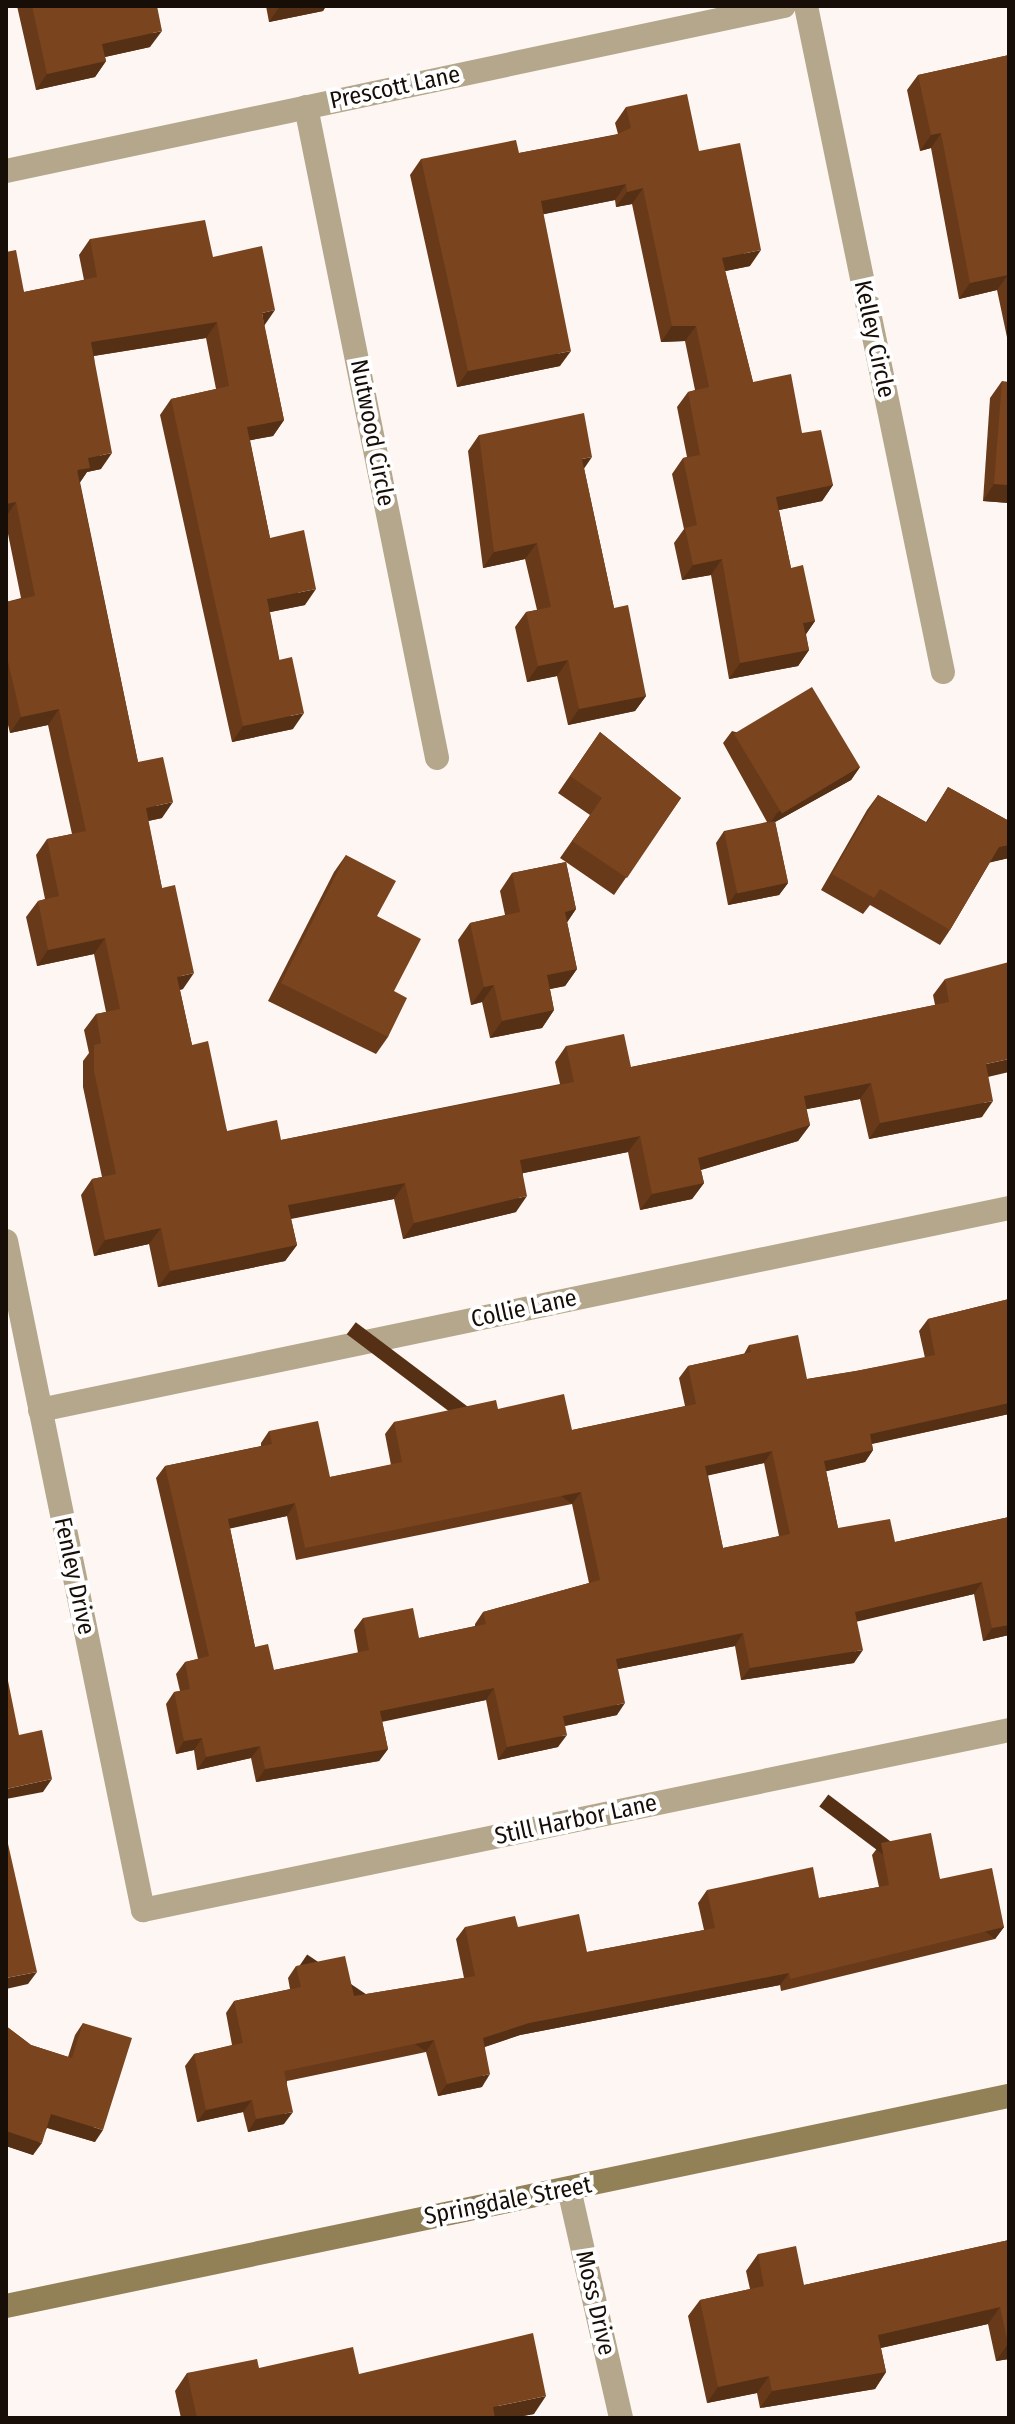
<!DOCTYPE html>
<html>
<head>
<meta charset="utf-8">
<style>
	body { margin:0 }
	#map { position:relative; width:1015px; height:2424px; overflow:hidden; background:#fdf6f3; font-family:"Fira Sans Condensed",sans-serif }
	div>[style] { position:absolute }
	.street>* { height:24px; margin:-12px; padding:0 12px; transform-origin:12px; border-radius:12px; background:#b4a78c }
	.secondary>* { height:24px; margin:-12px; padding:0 12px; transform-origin:12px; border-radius:12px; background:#928057 }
	.wall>* { inset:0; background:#683a1a }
	.shaded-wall>* { inset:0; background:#553015; transform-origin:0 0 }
	.building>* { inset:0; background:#79441e; transform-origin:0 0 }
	span { translate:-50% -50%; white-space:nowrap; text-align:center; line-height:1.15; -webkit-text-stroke:8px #fff; paint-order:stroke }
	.street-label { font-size:24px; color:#180e08 }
	.frame { position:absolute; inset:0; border:8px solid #180e08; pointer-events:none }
</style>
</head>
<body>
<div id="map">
	<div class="street">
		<div style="left:806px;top:6px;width:680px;rotate:78.38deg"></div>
		<div style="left:306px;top:107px;width:664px;rotate:78.62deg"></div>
		<div style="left:6px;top:171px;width:795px;rotate:-11.97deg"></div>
		<div style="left:6px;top:1241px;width:683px;rotate:78.43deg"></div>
		<div style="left:143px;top:1910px;width:885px;rotate:-11.74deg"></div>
		<div style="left:40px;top:1410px;width:990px;rotate:-11.78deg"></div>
		<div style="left:569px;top:2189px;width:235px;rotate:77.2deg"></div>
	</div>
	<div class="secondary">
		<div style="left:6px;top:2306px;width:1025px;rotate:-11.83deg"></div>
	</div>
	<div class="wall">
		<div style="clip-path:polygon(17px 6px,157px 6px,150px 47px,105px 57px,106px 61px,95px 77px,36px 90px)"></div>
		<div style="clip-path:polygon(266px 6px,326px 6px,323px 11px,269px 22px)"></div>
		<div style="clip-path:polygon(1009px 55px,1009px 342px,1008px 342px,997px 290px,959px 299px,931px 148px,920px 151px,907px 90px,918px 75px)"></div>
		<div style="clip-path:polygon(626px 107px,699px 151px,750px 266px,725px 271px,753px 382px,802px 433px,833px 485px,822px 501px,779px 510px,791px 568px,815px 621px,806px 634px,809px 650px,798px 666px,729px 679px,711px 575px,682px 580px,674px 543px,684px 529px,672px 474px,683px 458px,687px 457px,677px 407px,688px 392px,695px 390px,685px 341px,661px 342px,632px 204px,616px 207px,615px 200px,543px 214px,560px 366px,457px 387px,410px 175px,421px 159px,519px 153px,618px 134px,615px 123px)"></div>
		<div style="clip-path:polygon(90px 239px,213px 257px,264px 325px,284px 420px,273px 436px,250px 440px,270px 538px,305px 605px,270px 612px,293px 729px,232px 742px,160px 415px,171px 399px,216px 389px,206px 338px,94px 356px,101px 469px,87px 472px,80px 482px,138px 762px,162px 818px,148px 821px,183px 989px,180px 990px,192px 1045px,227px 1131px,281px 1140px,560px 1084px,555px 1062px,566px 1046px,631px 1067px,935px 1005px,933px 995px,945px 979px,988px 1077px,982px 1117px,869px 1139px,860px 1099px,806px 1109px,810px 1125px,798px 1141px,701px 1170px,704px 1183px,692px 1199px,640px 1210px,628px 1152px,523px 1173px,516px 1212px,403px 1239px,394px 1199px,291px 1219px,297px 1245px,285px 1261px,158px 1287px,149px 1244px,94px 1256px,81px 1195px,92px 1179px,102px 1177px,83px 1087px,83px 1061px,89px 1053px,84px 1030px,96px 1014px,106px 1012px,94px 954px,37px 966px,26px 917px,38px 901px,45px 899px,36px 855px,47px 839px,72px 834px,48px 725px,10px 733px,6px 717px,6px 602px,21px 598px,6px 524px,6px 252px,24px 292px,84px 280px,79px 255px)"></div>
		<div style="clip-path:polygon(1002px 381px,1009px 503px,983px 501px,990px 398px)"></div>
		<div style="clip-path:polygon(479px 435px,584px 468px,614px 608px,646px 696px,635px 711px,568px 725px,557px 676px,527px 682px,515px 627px,526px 612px,537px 610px,525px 559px,483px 568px,468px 451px)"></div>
		<div style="clip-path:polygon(732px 731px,860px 767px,851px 780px,775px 822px,788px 883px,779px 895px,728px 905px,716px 843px,724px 831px,767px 822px,723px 743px)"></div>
		<div style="clip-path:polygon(600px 732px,681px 798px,614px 895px,566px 862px,576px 909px,567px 922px,577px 969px,565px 986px,550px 989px,554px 1010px,542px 1028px,490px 1038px,482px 1002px,471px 1005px,458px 940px,470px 923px,505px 915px,500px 891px,512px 873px,566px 862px,560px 858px,590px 815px,558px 793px)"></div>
		<div style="clip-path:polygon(948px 787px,1009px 821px,1009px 858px,990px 862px,950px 930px,940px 945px,870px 905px,863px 914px,821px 890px,867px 810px,878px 795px,926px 822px)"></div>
		<div style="clip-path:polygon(346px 855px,377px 916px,394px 991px,388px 1037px,376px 1054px,268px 1001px,334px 872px)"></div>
		<div style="clip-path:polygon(evenodd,1009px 1299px,1009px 1414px,872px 1444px,873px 1450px,865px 1462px,826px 1471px,838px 1528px,895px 1542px,1009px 1517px,1009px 1635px,983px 1641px,974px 1594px,857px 1621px,854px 1663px,741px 1680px,735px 1646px,618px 1669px,617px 1715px,565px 1726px,558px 1747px,498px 1760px,486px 1700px,382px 1721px,388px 1749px,379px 1761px,256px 1782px,251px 1758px,197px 1770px,194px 1750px,176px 1754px,166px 1704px,174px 1692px,180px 1691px,176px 1674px,185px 1662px,198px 1659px,156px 1478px,165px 1466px,261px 1446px,261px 1443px,269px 1431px,330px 1477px,391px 1465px,385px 1434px,394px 1422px,498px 1409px,572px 1430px,685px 1406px,679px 1378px,688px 1366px,744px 1354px,749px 1345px,807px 1379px,856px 1371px,925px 1358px,919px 1331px,928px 1319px,1009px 1299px,764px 1463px,779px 1536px,723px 1548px,708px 1475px,764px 1463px,1009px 1299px,572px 1504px,589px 1583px,483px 1612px,475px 1624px,475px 1626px,419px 1638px,363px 1618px,354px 1630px,358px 1653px,274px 1670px,255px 1647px,230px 1528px,287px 1516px,296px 1560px,572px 1504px)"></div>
		<div style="clip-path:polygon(881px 1843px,940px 1879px,1004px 1927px,995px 1939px,781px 1991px,780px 1985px,520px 2035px,485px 2047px,482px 2087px,438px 2096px,426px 2052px,287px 2081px,284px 2124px,248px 2132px,243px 2112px,197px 2122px,185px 2066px,194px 2054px,232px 2045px,226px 2013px,234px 2001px,290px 1989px,288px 1978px,296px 1966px,354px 1996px,464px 1978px,456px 1939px,465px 1927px,518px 1927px,587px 1952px,704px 1930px,698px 1903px,707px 1890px,819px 1898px,879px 1887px,872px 1855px)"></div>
		<div style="clip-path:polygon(83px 2023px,95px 2142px,47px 2128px,33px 2155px,6px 2146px,6px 2026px,31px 2045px,68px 2057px,75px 2035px)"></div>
		<div style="clip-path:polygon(1009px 2240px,1009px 2359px,996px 2361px,988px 2324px,881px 2348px,886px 2372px,875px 2389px,760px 2408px,757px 2393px,707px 2403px,688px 2316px,700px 2300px,750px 2289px,746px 2271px,758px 2254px,804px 2285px)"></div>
		<div style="clip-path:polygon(259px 2368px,359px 2374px,534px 2414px,512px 2418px,181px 2418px,175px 2391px,187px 2373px)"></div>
	</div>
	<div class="shaded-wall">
		<div style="clip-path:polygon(280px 6px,326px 6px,323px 11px,269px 22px)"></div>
		<div style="clip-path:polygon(162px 31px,150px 47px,91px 60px,102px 44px)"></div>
		<div style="clip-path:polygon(106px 61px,95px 77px,36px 90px,47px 74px)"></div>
		<div style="clip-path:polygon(941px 133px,931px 148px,920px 151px,931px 135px)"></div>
		<div style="clip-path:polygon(626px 184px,615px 200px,530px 217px,541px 201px)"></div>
		<div style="clip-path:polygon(643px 188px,632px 204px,616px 207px,627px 192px)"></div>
		<div style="clip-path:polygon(761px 250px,750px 266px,711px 274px,722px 258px)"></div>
		<div style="clip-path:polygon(1008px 275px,997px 290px,959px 299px,970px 283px)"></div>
		<div style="clip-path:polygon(275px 310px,264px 326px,262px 313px)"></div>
		<div style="clip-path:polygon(217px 322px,206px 338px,80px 358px,91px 342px)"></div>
		<div style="clip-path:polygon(672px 326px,696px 326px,685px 341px,661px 342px)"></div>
		<div style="clip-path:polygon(571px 351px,560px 366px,457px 387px,468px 371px)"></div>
		<div style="clip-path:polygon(284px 420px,273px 436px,236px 443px,247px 427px)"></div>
		<div style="clip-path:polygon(112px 453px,101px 469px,87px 472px,79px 484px,66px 486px,88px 458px)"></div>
		<div style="clip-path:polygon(592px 457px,581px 473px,582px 459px)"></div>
		<div style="clip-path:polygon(994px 484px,1009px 485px,1009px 503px,983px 501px)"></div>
		<div style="clip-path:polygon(833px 485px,822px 501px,765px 513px,776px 497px)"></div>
		<div style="clip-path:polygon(16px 502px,6px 517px,6px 504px)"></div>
		<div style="clip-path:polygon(537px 543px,525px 559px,483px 568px,494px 552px)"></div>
		<div style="clip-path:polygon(722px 559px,711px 575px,682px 580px,693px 565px)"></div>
		<div style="clip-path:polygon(316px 589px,305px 605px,256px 615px,267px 599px)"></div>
		<div style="clip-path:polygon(815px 621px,804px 637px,803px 623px)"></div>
		<div style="clip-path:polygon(809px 650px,798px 666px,729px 679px,740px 663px)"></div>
		<div style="clip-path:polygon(568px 660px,557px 676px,527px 682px,538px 666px)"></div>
		<div style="clip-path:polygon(646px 696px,635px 711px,568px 725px,579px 709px)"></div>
		<div style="clip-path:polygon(59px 709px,48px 725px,10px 733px,21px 717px)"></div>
		<div style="clip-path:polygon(304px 713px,293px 729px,232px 742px,243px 726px)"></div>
		<div style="clip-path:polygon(860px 767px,851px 780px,768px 826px,777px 813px)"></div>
		<div style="clip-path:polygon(173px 802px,162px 818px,134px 824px,146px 808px)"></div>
		<div style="clip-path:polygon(1009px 845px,1009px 858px,988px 863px,999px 847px)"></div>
		<div style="clip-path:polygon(788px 883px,779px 895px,728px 905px,736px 893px)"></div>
		<div style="clip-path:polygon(576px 909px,564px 927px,565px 912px)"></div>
		<div style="clip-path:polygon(105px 938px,94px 954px,37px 966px,48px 950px)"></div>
		<div style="clip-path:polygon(577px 969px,565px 986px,535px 992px,547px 975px)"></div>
		<div style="clip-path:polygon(194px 973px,183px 989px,166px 993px,177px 977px)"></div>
		<div style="clip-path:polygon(494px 985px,482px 1002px,471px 1005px,484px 987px)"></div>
		<div style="clip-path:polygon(554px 1010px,542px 1028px,490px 1038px,502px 1021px)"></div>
		<div style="clip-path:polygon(1009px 1059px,1009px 1072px,975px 1080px,986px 1064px)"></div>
		<div style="clip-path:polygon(871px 1083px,860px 1099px,792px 1112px,804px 1096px)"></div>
		<div style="clip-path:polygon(993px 1101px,982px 1117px,869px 1139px,880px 1123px)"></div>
		<div style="clip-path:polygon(810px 1125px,798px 1141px,687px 1174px,698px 1158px)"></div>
		<div style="clip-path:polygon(640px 1136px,628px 1152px,509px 1176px,520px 1160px)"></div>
		<div style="clip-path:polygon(405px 1183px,394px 1199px,277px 1221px,288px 1205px)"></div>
		<div style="clip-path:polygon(704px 1183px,692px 1199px,640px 1210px,652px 1194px)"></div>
		<div style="clip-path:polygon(527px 1196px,516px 1212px,403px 1239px,414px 1223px)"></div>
		<div style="clip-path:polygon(161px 1228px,149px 1244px,94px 1256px,105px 1240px)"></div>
		<div style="clip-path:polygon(297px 1245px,285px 1261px,158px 1287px,170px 1271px)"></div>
		<div style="clip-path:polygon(1009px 1403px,1009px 1414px,861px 1446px,870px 1434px)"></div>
		<div style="clip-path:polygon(873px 1450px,865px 1462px,815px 1474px,824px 1461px)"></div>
		<div style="clip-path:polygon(772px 1451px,764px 1463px,697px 1478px,705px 1466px)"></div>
		<div style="left:581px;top:1492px;width:15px;height:282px;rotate:127deg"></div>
		<div style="clip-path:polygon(295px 1503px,287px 1516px,219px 1531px,228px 1519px)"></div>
		<div style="clip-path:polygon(982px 1582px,974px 1594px,847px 1624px,855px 1612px)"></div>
		<div style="clip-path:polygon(1009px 1625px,1009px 1635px,983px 1641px,992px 1628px)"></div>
		<div style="clip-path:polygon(743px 1633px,735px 1646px,608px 1671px,616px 1659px)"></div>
		<div style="clip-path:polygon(863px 1650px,854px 1663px,741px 1680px,750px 1668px)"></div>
		<div style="clip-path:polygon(494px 1688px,486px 1700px,372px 1724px,380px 1711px)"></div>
		<div style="clip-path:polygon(625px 1703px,617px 1715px,554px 1728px,563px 1716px)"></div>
		<div style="clip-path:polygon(567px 1735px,558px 1747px,498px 1760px,507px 1747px)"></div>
		<div style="clip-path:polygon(202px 1738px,194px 1750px,176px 1754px,184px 1741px)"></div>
		<div style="clip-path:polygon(260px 1746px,251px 1758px,197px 1770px,206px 1757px)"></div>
		<div style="clip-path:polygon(388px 1749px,379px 1761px,256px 1782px,265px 1769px)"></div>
		<div style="clip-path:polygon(52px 1779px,43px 1792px,6px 1799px,6px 1789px)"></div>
		<div style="left:1004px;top:1927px;width:15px;height:220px;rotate:127deg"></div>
		<div style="clip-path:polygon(37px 1972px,28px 1984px,6px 1989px,6px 1978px)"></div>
		<div style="clip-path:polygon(789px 1973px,780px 1985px,520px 2035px,475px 2050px,483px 2038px,529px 2023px)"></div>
		<div style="left:434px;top:2040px;width:14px;height:153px;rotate:124deg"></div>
		<div style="clip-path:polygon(490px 2074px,482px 2087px,438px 2096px,447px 2084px)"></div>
		<div style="clip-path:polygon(252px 2100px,243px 2112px,197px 2122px,206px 2110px)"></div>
		<div style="clip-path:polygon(293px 2112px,284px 2124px,248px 2132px,256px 2119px)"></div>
		<div style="clip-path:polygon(51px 2114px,103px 2130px,95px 2142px,42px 2126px)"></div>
		<div style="clip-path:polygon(6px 2131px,42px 2143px,33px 2155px,6px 2146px)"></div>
		<div style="clip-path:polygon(1000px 2307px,988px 2324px,867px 2351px,878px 2335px)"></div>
		<div style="clip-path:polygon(1008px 2344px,1009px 2344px,1009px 2359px,996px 2361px)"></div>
		<div style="clip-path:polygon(886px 2372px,875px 2389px,760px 2408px,772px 2391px)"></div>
		<div style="clip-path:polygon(769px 2376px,757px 2393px,707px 2403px,718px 2387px)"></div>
		<div style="clip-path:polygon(546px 2396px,534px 2414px,512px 2418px,485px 2418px,493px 2407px)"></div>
	</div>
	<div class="building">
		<div style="clip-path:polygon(32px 6px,157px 6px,162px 31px,102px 44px,106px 61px,47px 74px)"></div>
		<div style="clip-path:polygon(1009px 55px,1009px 281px,1008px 275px,970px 283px,941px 133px,931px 135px,918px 75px)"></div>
		<div style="clip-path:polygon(687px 94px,699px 151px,740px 143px,761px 250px,722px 258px,753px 382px,791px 374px,802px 433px,821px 430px,833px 485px,776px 497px,791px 568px,803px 565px,815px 621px,803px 623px,809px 650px,740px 663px,722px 559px,693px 565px,685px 528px,697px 525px,683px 458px,700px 455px,688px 392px,709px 387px,696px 326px,672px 326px,643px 188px,627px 192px,626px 184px,541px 201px,571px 351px,468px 371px,421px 159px,516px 140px,519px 153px,615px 135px,631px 128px,626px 107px)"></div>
		<div style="clip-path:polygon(205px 220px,213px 257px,262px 246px,275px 310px,262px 313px,284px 420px,247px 427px,270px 538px,304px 530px,316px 589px,267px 599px,279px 660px,292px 657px,304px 713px,243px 726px,213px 593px,171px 399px,229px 386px,217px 322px,91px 342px,112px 453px,88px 458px,90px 468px,77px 470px,138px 762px,163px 757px,173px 802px,146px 808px,162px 888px,175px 885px,194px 973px,177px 977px,192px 1045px,208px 1041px,227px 1131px,277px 1120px,281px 1140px,574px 1082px,566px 1046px,624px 1034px,631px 1067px,949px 1002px,945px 979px,1009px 962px,1009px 1059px,986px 1064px,993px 1101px,880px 1123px,871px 1083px,804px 1096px,810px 1125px,698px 1158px,704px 1183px,652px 1194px,640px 1136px,520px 1160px,527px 1196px,414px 1223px,405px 1183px,288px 1205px,297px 1245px,170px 1271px,161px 1228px,105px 1240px,92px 1179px,116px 1174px,94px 1071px,94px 1045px,101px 1043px,96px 1014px,120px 1009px,105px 938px,48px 950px,38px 901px,59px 896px,47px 839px,86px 831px,59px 709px,21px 717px,6px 653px,6px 602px,35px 596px,16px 502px,6px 504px,6px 252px,16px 250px,24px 292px,97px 277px,90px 239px)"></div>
		<div style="clip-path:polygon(1002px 381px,1009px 382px,1009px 485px,994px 484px)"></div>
		<div style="clip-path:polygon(584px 413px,592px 457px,582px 459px,614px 608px,628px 605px,646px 696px,579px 709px,568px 660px,538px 666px,526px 612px,551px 607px,537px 543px,494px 552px,479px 435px)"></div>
		<div style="left:812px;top:687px;width:93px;height:91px;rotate:59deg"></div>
		<div style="clip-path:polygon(600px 732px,681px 798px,627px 878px,572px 841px,602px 798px,570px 776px)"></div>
		<div style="clip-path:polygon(948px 787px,1009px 821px,1009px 845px,999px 847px,950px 930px,880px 889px,874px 898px,832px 874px,878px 795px,927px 823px)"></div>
		<div style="left:775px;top:821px;width:63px;height:52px;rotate:78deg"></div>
		<div style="clip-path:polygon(346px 855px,396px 881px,377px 916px,421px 939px,394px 991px,407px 998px,388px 1037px,281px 983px)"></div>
		<div style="clip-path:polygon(566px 862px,576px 909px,565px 912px,577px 969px,547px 975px,554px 1010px,502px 1021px,494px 985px,484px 987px,470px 923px,520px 912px,512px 873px)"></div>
		<div style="clip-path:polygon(evenodd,1009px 1299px,1009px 1403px,870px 1434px,873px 1450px,824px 1461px,838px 1528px,890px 1519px,895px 1542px,1009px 1517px,1009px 1625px,992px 1628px,982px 1582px,855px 1612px,863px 1650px,750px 1668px,743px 1633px,616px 1659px,625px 1703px,563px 1716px,567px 1735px,507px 1747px,494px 1688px,380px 1711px,388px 1749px,265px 1769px,260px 1746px,206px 1757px,202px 1738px,184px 1741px,174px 1692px,190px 1689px,185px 1662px,209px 1656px,165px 1466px,272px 1444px,269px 1431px,318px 1421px,330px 1477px,402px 1462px,394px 1422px,496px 1400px,498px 1409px,564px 1394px,572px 1430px,696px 1404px,688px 1366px,751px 1352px,749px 1345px,798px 1335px,807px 1379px,856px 1371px,935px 1355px,928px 1319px,1009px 1299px,772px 1451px,790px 1534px,723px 1548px,705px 1466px,772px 1451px,1009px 1299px,581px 1492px,600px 1580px,483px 1612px,486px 1624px,419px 1638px,413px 1608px,363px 1618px,369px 1650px,274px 1670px,268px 1644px,255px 1647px,228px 1519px,295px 1503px,305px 1548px,581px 1492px)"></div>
		<div style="clip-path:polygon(6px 1671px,19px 1735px,42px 1730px,52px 1779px,6px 1789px)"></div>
		<div style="clip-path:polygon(931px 1833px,940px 1879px,992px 1868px,1004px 1927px,790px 1979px,789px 1973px,529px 2023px,483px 2038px,490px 2074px,447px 2084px,434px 2040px,284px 2071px,293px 2112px,256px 2119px,252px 2100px,206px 2110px,194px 2054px,243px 2043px,234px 2001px,301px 1987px,296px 1966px,345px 1956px,354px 1996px,475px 1976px,465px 1927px,515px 1916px,518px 1927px,579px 1914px,587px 1952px,715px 1928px,707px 1890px,813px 1867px,819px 1898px,889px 1885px,881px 1843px)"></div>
		<div style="clip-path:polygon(6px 1835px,37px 1972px,6px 1978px)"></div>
		<div style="clip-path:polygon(83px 2023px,132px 2038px,103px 2130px,51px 2114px,42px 2143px,6px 2131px,6px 2026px,31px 2045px,72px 2058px)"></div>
		<div style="clip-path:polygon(1009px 2240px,1009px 2344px,1008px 2344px,1000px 2307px,878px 2335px,886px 2372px,772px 2391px,769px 2376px,718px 2387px,700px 2300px,764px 2286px,758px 2254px,796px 2246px,804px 2285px)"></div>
		<div style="clip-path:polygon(533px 2333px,546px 2396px,493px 2407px,495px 2418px,197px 2418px,187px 2373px,257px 2359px,259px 2368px,353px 2347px,359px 2374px)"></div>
	</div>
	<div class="street-label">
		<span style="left:395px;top:88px;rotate:-12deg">Prescott Lane</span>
		<span style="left:874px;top:339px;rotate:78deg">Kelley Circle</span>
		<span style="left:372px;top:433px;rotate:79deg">Nutwood Circle</span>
		<span style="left:524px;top:1309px;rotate:-12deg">Collie Lane</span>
		<span style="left:74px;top:1576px;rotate:78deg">Fenley Drive</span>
		<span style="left:576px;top:1820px;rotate:-12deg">Still Harbor Lane</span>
		<span style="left:508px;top:2201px;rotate:-11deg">Springdale Street</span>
		<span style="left:595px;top:2303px;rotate:77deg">Moss Drive</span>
	</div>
	<div class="frame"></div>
</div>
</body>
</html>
